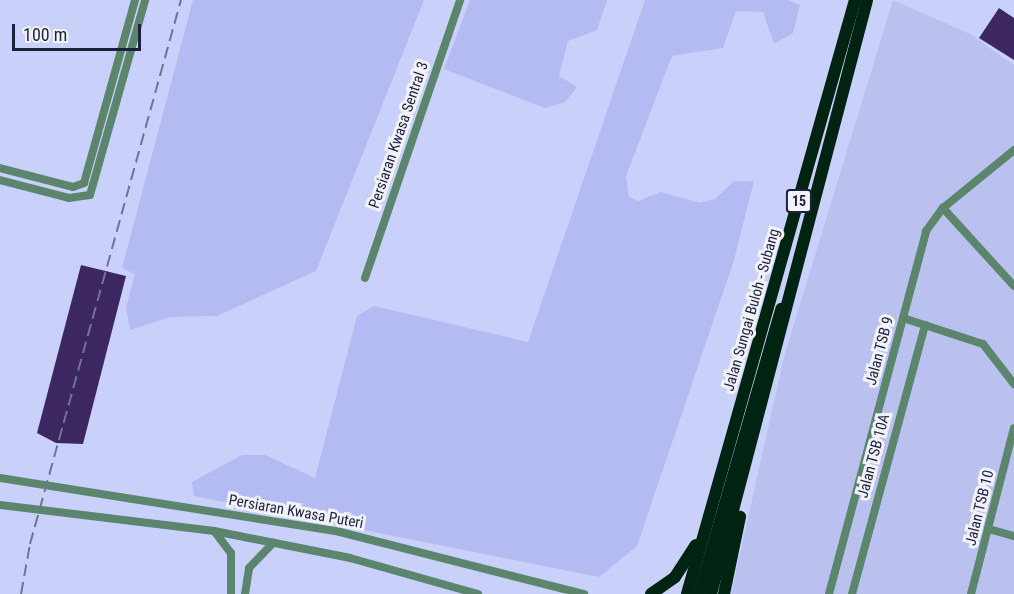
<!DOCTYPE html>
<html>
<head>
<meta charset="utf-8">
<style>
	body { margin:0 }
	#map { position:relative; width:1014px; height:594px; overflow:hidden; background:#c9d0fa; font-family:"Roboto Condensed",sans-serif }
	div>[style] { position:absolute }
	.built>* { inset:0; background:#bbc1ef }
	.green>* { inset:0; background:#b4bbf3 }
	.building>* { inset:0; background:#3d2761 }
	.minor>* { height:8px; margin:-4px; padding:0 4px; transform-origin:4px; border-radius:4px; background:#5b856d }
	.highway>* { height:12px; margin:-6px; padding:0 6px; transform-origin:6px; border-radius:6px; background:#002312 }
	.rail>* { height:2px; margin-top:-1px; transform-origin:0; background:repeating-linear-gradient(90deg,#6f7496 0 12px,transparent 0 18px) }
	span { translate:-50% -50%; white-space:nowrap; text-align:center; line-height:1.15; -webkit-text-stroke:6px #f2f3fa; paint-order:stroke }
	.shield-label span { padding:2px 4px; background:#f2f3fa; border:2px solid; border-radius:4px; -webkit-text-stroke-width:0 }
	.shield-label { font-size:14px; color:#1d203a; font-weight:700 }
	.street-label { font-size:15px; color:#1d203a }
	.scale { position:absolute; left:12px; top:24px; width:129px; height:27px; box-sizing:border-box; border:3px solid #1d203a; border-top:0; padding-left:8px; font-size:18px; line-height:21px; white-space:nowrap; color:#1d203a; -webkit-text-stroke:4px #f2f3fa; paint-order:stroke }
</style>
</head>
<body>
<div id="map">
	<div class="built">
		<div style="clip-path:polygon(893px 0,970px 34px,1014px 65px,1014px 594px,731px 594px,784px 357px)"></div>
	</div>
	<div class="green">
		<div style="clip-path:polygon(193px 0,424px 0,316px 271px,217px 316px,170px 317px,130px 330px,126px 307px,135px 274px,122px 268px)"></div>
		<div style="clip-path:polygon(470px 0,607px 0,597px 30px,568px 41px,559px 76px,577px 87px,565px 102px,545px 108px,444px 69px)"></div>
		<div style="clip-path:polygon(645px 0,787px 0,800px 5px,793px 33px,774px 44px,763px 12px,736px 11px,723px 48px,672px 56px,626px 176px,629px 197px,638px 201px,661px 192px,700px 203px,715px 199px,734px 181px,754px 181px,734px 260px,637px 546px,599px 577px,194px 496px,192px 482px,242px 455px,265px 455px,315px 478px,357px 316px,374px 306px,528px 342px)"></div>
	</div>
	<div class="building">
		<div style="clip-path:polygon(999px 8px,1014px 18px,1014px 60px,979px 38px)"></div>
		<div style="clip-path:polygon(81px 265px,126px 276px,83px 444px,56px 443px,37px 433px)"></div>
	</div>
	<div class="minor">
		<div style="left:0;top:168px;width:75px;rotate:14.6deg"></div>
		<div style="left:73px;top:187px;width:12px;rotate:-20deg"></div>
		<div style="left:84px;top:183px;width:190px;rotate:-74.4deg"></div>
		<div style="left:0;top:180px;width:71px;rotate:14.6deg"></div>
		<div style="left:69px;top:198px;width:21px;rotate:-8deg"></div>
		<div style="left:90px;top:195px;width:203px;rotate:-74.2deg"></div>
		<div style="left:943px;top:208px;width:105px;rotate:47.7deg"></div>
		<div style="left:365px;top:278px;width:294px;rotate:-71.1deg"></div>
		<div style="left:903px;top:318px;width:84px;rotate:18deg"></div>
		<div style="left:983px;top:344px;width:51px;rotate:52.2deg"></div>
		<div style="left:0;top:478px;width:344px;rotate:9deg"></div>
		<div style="left:340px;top:532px;width:252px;rotate:14.3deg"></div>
		<div style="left:0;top:505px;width:216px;rotate:6.9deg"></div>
		<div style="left:214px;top:531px;width:139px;rotate:11.2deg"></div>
		<div style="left:350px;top:558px;width:133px;rotate:15.7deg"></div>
		<div style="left:989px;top:529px;width:26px;rotate:16deg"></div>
		<div style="left:215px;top:532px;width:26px;rotate:53deg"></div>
		<div style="left:231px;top:553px;width:41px;rotate:90deg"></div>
		<div style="left:245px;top:594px;width:26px;rotate:-81deg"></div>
		<div style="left:249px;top:568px;width:35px;rotate:-46deg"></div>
		<div style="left:829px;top:594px;width:376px;rotate:-75deg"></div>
		<div style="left:926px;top:231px;width:29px;rotate:-54deg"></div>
		<div style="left:943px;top:208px;width:92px;rotate:-39.2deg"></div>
		<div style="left:852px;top:594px;width:279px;rotate:-74.8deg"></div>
		<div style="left:971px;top:594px;width:171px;rotate:-75.5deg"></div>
	</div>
	<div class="highway">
		<div style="left:651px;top:594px;width:29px;rotate:-35deg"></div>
		<div style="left:675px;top:577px;width:38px;rotate:-57deg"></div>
		<div style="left:687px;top:594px;width:617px;rotate:-74.21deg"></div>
		<div style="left:699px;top:594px;width:297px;rotate:-73.9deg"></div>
		<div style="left:711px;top:594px;width:614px;rotate:-75.28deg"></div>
		<div style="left:724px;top:594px;width:79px;rotate:-78.3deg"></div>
	</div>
	<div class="rail">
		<div style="left:21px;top:594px;width:51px;rotate:-79.8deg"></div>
		<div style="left:30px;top:544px;width:565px;rotate:-74.49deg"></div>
	</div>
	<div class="shield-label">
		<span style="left:799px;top:201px">15</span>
	</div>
	<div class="street-label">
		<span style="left:399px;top:135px;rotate:-71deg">Persiaran Kwasa Sentral 3</span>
		<span style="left:752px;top:310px;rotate:-74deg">Jalan Sungai Buloh - Subang</span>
		<span style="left:880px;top:351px;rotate:-75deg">Jalan TSB 9</span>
		<span style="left:874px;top:456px;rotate:-75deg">Jalan TSB 10A</span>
		<span style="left:980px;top:508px;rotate:-76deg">Jalan TSB 10</span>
		<span style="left:296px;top:512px;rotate:10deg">Persiaran Kwasa Puteri</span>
	</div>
	<div class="scale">100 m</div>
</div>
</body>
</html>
